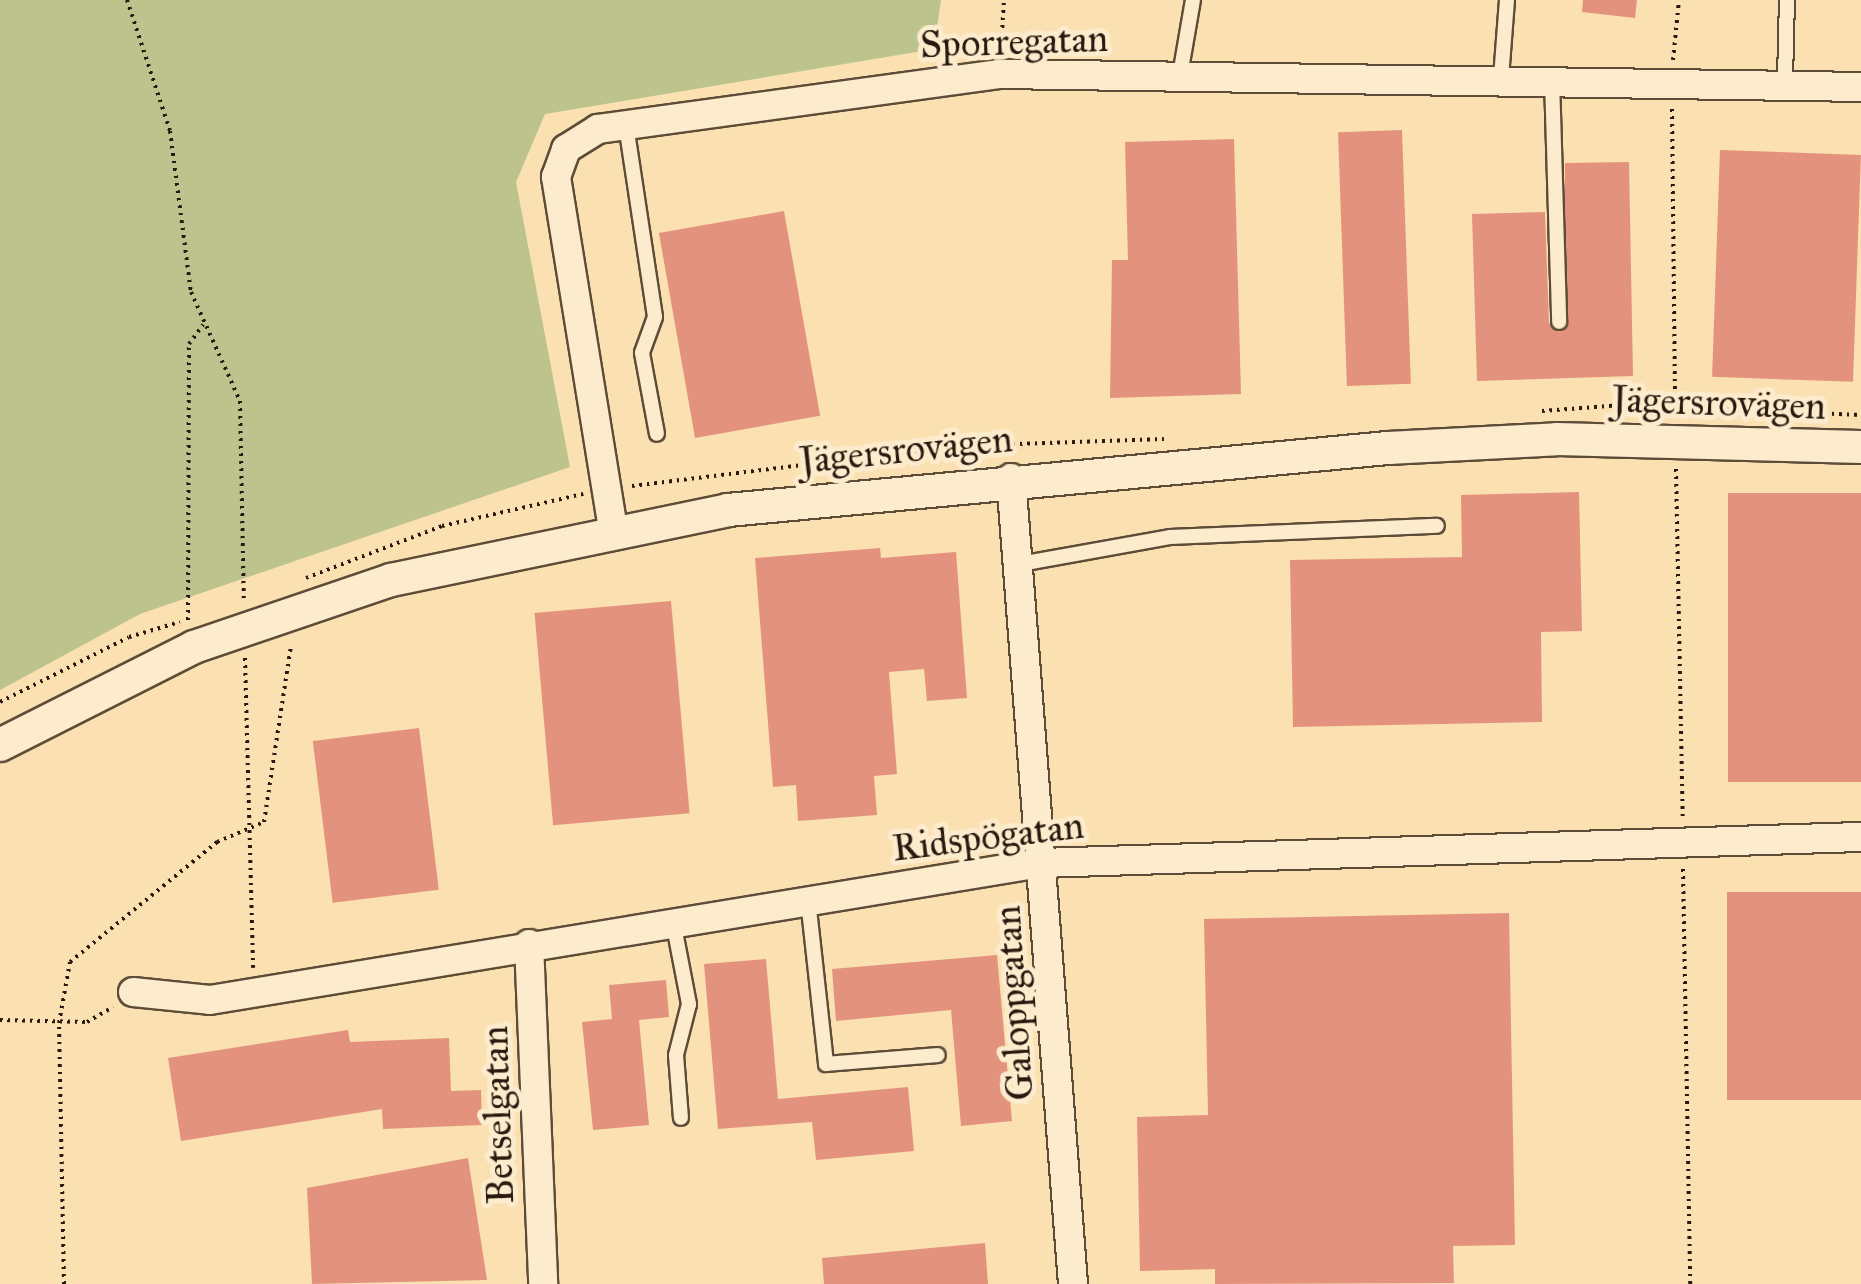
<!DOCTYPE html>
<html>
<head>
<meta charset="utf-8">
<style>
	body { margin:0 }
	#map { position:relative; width:1861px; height:1284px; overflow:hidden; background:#fbe0b1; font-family:"IM FELL Great Primer",serif }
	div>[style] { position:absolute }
	.green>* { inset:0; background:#bcc38d }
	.building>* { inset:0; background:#e3937d; transform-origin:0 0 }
	.path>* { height:4px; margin-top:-2px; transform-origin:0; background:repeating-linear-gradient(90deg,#281a0f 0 2.5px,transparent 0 7.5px) }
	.roads { filter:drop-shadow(2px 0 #5d4c38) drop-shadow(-2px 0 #5d4c38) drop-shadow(0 2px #5d4c38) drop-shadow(0 -2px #5d4c38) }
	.service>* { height:14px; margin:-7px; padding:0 7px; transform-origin:7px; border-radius:7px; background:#fcebcc }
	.minor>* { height:28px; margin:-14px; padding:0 14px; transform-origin:14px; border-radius:14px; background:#fcebcc }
	.tertiary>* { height:32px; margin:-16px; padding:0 16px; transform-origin:16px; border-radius:16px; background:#fcebcc }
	span { translate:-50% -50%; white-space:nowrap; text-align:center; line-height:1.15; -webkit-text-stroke:10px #fcebcc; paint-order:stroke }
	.street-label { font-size:38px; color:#281a0f }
</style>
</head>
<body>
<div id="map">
	<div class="green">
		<div style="clip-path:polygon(0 0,941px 0,934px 49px,545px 114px,516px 182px,570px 467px,140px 614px,0 690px)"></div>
	</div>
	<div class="building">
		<div style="clip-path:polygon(1583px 0,1637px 0,1635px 18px,1582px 12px)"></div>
		<div style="left:1402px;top:130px;width:254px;height:64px;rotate:88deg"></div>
		<div style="clip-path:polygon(1234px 139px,1241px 394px,1110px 398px,1112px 260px,1128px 260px,1125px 142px)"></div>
		<div style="left:1720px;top:150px;width:141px;height:227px;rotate:2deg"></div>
		<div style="clip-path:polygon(1629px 162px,1633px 376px,1477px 381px,1472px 214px,1545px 212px,1549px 323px,1564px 331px,1565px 163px)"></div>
		<div style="left:784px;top:211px;width:208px;height:127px;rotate:80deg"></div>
		<div style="clip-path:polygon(1579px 492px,1582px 631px,1541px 632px,1542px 722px,1293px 727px,1290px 560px,1462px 557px,1461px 495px)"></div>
		<div style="left:1728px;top:493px;width:133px;height:289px"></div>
		<div style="clip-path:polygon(880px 548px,881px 558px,956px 552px,967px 698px,927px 701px,924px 669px,889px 672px,897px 774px,874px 776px,877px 815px,798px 821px,796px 785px,773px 787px,755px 558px)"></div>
		<div style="left:671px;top:601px;width:213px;height:137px;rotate:85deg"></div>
		<div style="left:419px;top:728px;width:163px;height:107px;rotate:83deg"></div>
		<div style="left:1861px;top:892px;width:208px;height:134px;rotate:90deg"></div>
		<div style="clip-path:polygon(1509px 913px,1515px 1245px,1453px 1246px,1454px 1283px,1215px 1284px,1215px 1269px,1140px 1271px,1137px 1117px,1208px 1115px,1204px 919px)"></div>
		<div style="clip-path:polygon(997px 955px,1012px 1121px,961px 1126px,951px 1010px,836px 1021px,832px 969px)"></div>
		<div style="clip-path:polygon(766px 959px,778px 1099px,908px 1087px,914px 1151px,816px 1160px,812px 1122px,718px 1129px,704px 964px)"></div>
		<div style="clip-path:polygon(666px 980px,669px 1017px,639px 1020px,649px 1125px,593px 1130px,582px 1022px,612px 1019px,609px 985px)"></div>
		<div style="clip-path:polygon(348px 1030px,350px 1042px,449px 1038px,451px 1091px,481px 1090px,482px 1125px,383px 1129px,382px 1109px,181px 1141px,168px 1058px)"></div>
		<div style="clip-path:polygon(468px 1158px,487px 1280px,312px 1284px,307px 1188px)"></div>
		<div style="clip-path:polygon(985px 1243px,988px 1284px,824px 1284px,822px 1258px)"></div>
	</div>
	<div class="path">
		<div style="left:127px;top:0;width:138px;rotate:71.8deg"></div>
		<div style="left:170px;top:131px;width:162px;rotate:82.6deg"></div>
		<div style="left:191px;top:292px;width:120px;rotate:65.8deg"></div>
		<div style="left:240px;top:401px;width:201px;rotate:88.9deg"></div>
		<div style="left:1001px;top:50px;width:50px;rotate:-86.6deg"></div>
		<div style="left:1673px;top:60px;width:60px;rotate:-84.3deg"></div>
		<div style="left:1672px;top:109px;width:300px;rotate:89.4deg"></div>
		<div style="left:1542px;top:411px;width:80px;rotate:-4.3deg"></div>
		<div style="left:1622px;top:405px;width:239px;rotate:2.4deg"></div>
		<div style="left:1676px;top:469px;width:350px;rotate:88.9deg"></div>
		<div style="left:632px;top:486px;width:330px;rotate:-7deg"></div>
		<div style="left:960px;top:446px;width:204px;rotate:-2deg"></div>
		<div style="left:306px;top:578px;width:146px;rotate:-20.9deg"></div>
		<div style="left:442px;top:526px;width:145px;rotate:-12.8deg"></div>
		<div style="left:188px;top:620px;width:276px;rotate:-89.8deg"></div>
		<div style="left:189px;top:344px;width:24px;rotate:-54deg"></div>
		<div style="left:245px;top:658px;width:310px;rotate:88.5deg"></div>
		<div style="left:0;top:702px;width:144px;rotate:-26.7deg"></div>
		<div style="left:129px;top:637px;width:53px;rotate:-16.4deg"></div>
		<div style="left:1683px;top:869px;width:415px;rotate:89deg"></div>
		<div style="left:0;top:1020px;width:87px;rotate:1.3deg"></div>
		<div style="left:87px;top:1022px;width:30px;rotate:-30deg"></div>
		<div style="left:64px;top:1284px;width:261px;rotate:-91.1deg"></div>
		<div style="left:59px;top:1023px;width:62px;rotate:-79.8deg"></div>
		<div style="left:70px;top:962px;width:190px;rotate:-39.2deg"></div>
		<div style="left:217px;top:842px;width:51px;rotate:-23.1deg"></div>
		<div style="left:264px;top:822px;width:179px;rotate:-81.3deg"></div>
	</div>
	<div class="roads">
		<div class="service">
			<div style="left:1180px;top:75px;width:76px;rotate:-80.2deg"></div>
			<div style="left:1501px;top:78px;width:78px;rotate:-85.6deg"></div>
			<div style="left:1552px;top:79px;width:243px;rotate:88.3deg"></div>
			<div style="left:1785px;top:80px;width:80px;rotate:-88.6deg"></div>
			<div style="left:626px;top:125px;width:194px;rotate:81.4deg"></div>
			<div style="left:655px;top:317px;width:38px;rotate:110deg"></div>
			<div style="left:642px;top:353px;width:82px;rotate:79.5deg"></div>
			<div style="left:1020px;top:564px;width:152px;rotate:-10.2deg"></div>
			<div style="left:1170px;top:537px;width:267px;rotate:-2.4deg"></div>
			<div style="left:808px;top:900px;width:165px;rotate:83.7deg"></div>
			<div style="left:826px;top:1064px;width:112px;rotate:-4.6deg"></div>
			<div style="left:673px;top:921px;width:85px;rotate:79.1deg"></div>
			<div style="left:689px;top:1004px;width:53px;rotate:104.3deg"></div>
			<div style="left:676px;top:1055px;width:63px;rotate:85.5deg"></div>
		</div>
		<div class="minor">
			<div style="left:1011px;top:478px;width:808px;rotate:85.6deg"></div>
			<div style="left:613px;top:529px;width:357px;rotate:-99.2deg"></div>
			<div style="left:556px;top:177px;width:30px;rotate:-70deg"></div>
			<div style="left:566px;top:149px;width:38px;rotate:-32deg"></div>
			<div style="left:598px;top:129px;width:405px;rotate:-7.8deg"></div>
			<div style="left:999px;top:74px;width:862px;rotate:0.86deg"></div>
			<div style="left:529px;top:944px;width:340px;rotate:87.6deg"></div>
			<div style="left:133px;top:992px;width:77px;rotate:5.9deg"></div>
			<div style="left:210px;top:1000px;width:842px;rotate:-9.36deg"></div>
			<div style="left:1041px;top:863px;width:820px;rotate:-1.82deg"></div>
		</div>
		<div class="tertiary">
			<div style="left:0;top:745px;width:217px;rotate:-26.8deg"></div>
			<div style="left:194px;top:647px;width:208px;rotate:-18.8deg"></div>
			<div style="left:391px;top:580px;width:344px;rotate:-11.7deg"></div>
			<div style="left:728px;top:510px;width:663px;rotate:-5.37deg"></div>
			<div style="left:1388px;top:448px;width:169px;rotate:-3deg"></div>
			<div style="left:1557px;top:439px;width:304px;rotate:1.5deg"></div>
		</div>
	</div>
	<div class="street-label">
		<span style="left:1014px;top:42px;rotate:-2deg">Sporregatan</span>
		<span style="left:1719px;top:403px;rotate:2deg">Jägersrovägen</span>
		<span style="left:906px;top:450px;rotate:-6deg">Jägersrovägen</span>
		<span style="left:988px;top:837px;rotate:-7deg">Ridspögatan</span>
		<span style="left:1014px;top:1003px;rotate:-94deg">Galoppgatan</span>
		<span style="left:498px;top:1115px;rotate:-92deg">Betselgatan</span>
	</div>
</div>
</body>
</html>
